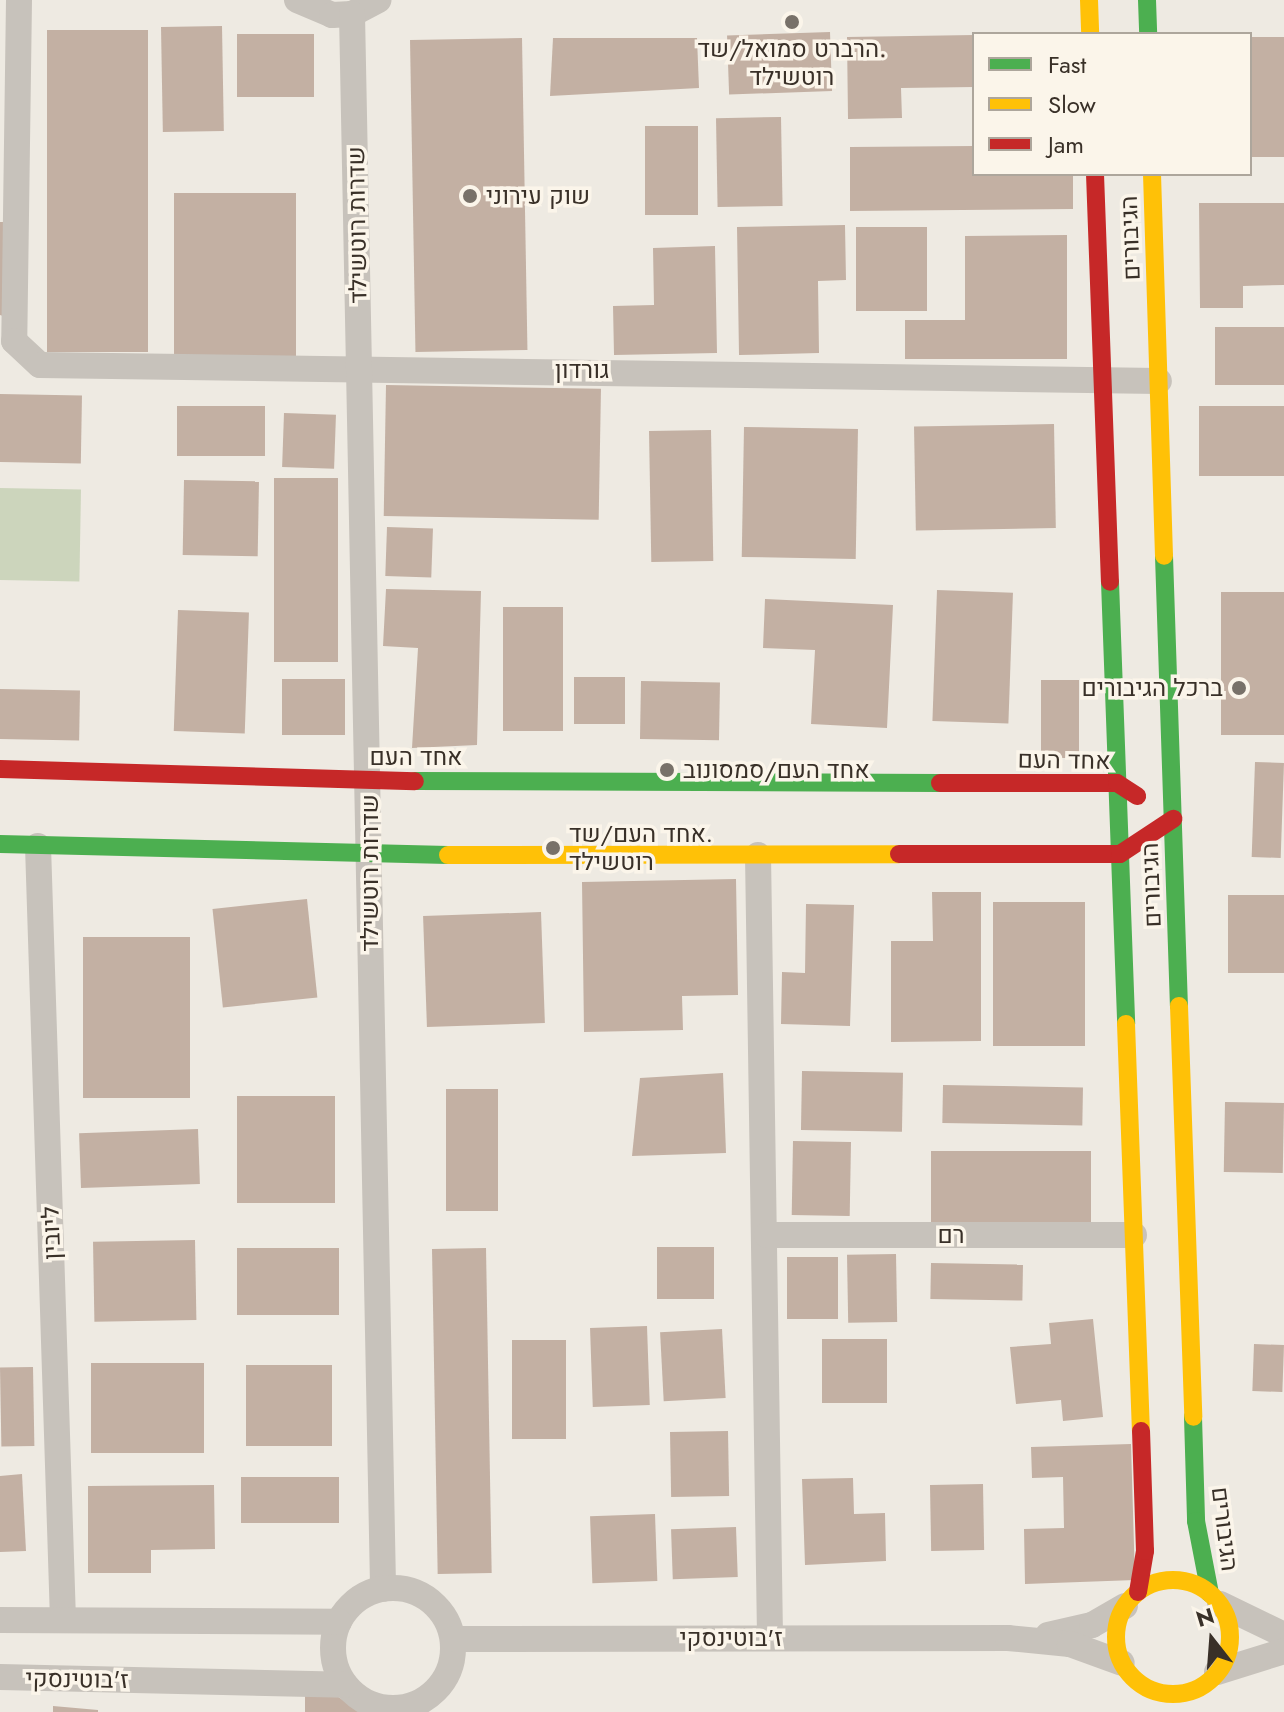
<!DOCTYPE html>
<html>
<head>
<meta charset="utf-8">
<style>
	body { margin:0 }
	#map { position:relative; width:1284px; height:1712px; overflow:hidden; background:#eeeae2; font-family:Jost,Heebo,sans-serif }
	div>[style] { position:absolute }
	.green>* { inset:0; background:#ccd5bc; transform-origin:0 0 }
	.building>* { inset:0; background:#c3b0a3; transform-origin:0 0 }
	.street>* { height:26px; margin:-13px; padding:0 13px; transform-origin:13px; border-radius:13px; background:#c7c2bb }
	.street>.ring { margin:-13px; padding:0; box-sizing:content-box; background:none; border:26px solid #c7c2bb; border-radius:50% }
	.fast>* { height:18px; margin:-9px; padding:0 9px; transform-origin:9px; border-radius:9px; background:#4caf50 }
	.slow>* { height:18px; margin:-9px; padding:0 9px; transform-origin:9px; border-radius:9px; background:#ffc107 }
	.slow>.ring { margin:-9px; padding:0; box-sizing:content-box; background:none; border:18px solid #ffc107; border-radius:50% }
	.jam>* { height:18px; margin:-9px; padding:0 9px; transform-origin:9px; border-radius:9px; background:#c62828 }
	.dots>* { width:22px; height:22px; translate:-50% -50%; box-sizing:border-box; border:4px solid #fbf5ea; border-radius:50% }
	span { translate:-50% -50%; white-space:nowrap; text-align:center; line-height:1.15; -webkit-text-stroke:7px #fbf5ea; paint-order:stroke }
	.poi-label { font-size:24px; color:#393028 }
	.left { translate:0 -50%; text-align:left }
	.right { translate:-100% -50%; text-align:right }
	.street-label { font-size:24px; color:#393028 }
	.legend { position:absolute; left:972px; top:32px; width:280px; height:144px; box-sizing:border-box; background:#fbf5ea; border:2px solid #ada69c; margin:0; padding:10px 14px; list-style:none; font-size:24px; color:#393028 }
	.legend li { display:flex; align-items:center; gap:16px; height:40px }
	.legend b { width:40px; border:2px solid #ada69c }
	.north { position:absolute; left:1172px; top:1600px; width:80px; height:80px; -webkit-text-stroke:6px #fbf5ea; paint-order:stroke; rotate:343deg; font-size:22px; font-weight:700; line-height:32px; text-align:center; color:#393028 }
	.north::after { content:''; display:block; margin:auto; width:28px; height:36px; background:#393028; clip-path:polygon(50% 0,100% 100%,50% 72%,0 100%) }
</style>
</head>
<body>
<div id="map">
	<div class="green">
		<div style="left:0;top:488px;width:81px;height:92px;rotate:1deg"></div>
	</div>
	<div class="building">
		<div style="left:222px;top:26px;width:105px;height:61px;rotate:89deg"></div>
		<div style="left:47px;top:30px;width:101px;height:322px"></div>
		<div style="left:830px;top:32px;width:59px;height:103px;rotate:88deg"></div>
		<div style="left:237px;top:34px;width:77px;height:63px"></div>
		<div style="clip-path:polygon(974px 35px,974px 87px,901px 88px,902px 118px,848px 119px,847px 37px)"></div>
		<div style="left:1284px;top:37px;width:120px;height:34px;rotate:90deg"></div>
		<div style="left:522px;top:38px;width:312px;height:112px;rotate:89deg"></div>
		<div style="clip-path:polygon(553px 38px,697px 38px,699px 88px,550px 96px)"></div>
		<div style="left:781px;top:117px;width:89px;height:65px;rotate:89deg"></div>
		<div style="left:698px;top:126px;width:89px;height:53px;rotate:90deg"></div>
		<div style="clip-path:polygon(974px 146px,974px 174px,1073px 174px,1073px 209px,850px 211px,850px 147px)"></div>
		<div style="left:174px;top:193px;width:122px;height:170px"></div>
		<div style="clip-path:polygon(1199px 203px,1284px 203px,1284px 285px,1243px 286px,1243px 308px,1200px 308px)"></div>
		<div style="clip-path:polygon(0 222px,6px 222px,3px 316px,0 315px)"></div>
		<div style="clip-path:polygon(845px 225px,846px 280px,818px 281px,819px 353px,739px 355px,737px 227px)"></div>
		<div style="left:856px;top:227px;width:71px;height:84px"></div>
		<div style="clip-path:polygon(1067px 235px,1067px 359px,905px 359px,905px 320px,965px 320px,965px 236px)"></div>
		<div style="clip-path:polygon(715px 246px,717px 353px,614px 355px,613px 306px,654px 305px,653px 248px)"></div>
		<div style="left:1284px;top:327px;width:58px;height:69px;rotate:90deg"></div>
		<div style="left:386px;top:385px;width:215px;height:131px;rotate:1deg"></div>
		<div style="left:0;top:394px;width:82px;height:68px;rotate:1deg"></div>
		<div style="left:177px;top:406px;width:88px;height:50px"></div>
		<div style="left:1199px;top:406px;width:85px;height:70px"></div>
		<div style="left:284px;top:413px;width:52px;height:54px;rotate:2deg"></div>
		<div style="left:1054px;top:424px;width:104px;height:140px;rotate:89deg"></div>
		<div style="left:744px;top:427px;width:114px;height:130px;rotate:1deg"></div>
		<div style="left:711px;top:430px;width:131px;height:62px;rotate:89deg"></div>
		<div style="left:274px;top:478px;width:64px;height:184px"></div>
		<div style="left:184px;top:480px;width:75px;height:75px;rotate:1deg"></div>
		<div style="left:387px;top:527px;width:46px;height:49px;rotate:2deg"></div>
		<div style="clip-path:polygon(386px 589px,481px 591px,477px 745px,412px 748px,418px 648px,383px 646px)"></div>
		<div style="left:937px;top:590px;width:76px;height:131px;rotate:2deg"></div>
		<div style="left:1284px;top:592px;width:143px;height:63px;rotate:90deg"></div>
		<div style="clip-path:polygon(765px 599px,893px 605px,887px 728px,811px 724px,815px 650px,763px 648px)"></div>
		<div style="left:503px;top:607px;width:60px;height:124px"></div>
		<div style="left:178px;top:610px;width:71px;height:121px;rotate:2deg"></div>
		<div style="left:574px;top:677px;width:51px;height:47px"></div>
		<div style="left:282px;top:679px;width:63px;height:56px"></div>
		<div style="left:1041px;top:680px;width:38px;height:78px"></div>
		<div style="left:641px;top:681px;width:79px;height:58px;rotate:1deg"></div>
		<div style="left:0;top:689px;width:80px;height:50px;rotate:1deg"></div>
		<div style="left:1255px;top:762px;width:29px;height:95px;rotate:2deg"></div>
		<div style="clip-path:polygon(736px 879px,738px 995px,682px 996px,683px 1030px,584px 1032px,582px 882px)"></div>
		<div style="clip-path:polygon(932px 892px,981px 892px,981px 1041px,891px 1042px,891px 941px,933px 941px)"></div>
		<div style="left:1228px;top:895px;width:56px;height:78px"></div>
		<div style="left:307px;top:899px;width:99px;height:95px;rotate:84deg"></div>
		<div style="left:993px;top:902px;width:92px;height:144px"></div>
		<div style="clip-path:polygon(806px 904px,854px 905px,850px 1026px,781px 1024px,782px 972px,805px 973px)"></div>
		<div style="left:541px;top:912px;width:111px;height:118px;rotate:88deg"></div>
		<div style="left:83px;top:937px;width:107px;height:161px"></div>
		<div style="left:802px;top:1071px;width:101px;height:59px;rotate:1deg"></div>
		<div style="clip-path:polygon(723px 1073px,726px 1153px,632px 1156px,640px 1078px)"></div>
		<div style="left:943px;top:1085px;width:140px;height:38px;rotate:1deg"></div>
		<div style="left:498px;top:1089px;width:122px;height:52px;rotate:90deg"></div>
		<div style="left:237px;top:1096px;width:98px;height:107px"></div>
		<div style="left:1225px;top:1102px;width:59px;height:70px;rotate:1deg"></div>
		<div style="left:198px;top:1129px;width:55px;height:119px;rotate:88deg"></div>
		<div style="left:793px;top:1141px;width:58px;height:74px;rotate:1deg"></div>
		<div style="left:931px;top:1151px;width:160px;height:71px"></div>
		<div style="left:195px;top:1240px;width:80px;height:102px;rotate:89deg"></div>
		<div style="left:714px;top:1247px;width:52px;height:57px;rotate:90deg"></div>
		<div style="left:237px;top:1248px;width:102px;height:67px"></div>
		<div style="left:486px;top:1248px;width:325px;height:54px;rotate:89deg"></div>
		<div style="left:896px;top:1254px;width:68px;height:49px;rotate:89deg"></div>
		<div style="left:787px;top:1257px;width:51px;height:62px"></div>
		<div style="left:931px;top:1263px;width:92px;height:36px;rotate:1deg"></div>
		<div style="clip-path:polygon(1093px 1319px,1103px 1417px,1063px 1421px,1061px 1400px,1016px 1404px,1010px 1347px,1051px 1344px,1049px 1323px)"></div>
		<div style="left:647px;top:1326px;width:79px;height:57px;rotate:88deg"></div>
		<div style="left:722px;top:1329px;width:69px;height:62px;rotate:87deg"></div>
		<div style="left:822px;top:1339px;width:65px;height:64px"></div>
		<div style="left:512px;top:1340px;width:54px;height:99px"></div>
		<div style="left:1254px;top:1344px;width:30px;height:47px;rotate:2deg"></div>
		<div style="left:91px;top:1363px;width:113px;height:90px"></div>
		<div style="left:332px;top:1365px;width:81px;height:86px;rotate:90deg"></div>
		<div style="left:33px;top:1367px;width:79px;height:33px;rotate:89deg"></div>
		<div style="left:728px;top:1431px;width:65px;height:58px;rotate:89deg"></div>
		<div style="clip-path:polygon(1131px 1444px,1135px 1580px,1025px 1584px,1024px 1529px,1064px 1528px,1063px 1477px,1032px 1478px,1031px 1447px)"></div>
		<div style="clip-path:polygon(22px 1474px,26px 1551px,0 1552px,0 1476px)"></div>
		<div style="left:339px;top:1477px;width:46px;height:98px;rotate:90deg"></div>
		<div style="clip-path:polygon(853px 1478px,854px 1514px,885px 1513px,886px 1561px,805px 1565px,802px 1479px)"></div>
		<div style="left:983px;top:1484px;width:66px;height:53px;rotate:89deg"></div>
		<div style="clip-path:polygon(214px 1485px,215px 1549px,151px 1550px,151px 1573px,88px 1573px,88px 1486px)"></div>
		<div style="left:655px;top:1514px;width:67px;height:65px;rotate:88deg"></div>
		<div style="left:736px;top:1527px;width:50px;height:65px;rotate:88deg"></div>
		<div style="clip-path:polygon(305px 1695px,337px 1696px,361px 1712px,305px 1712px)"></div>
		<div style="clip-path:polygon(53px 1706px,98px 1710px,98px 1712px,53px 1712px)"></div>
	</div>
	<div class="street">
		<div style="left:19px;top:0;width:341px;rotate:90.8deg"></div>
		<div style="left:14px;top:341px;width:35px;rotate:43deg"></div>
		<div style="left:40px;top:365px;width:1119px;rotate:0.82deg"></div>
		<div style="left:297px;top:0;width:38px;rotate:23deg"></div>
		<div style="left:332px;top:15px;width:20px;rotate:-3deg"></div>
		<div style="left:352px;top:14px;width:30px;rotate:-28deg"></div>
		<div style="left:352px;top:14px;width:1575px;rotate:88.87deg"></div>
		<div style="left:38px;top:846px;width:774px;rotate:88.15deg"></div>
		<div style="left:758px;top:855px;width:783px;rotate:89.12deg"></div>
		<div style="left:767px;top:1235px;width:367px"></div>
		<div class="ring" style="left:333px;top:1588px;width:94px;height:94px"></div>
		<div style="left:1220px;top:1604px;width:71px;rotate:25.8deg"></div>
		<div style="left:0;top:1620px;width:339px;rotate:0.3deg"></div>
		<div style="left:1048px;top:1635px;width:45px;rotate:-12.8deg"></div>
		<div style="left:1092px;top:1625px;width:38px;rotate:-30deg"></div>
		<div style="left:453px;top:1639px;width:555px;rotate:-0.1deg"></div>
		<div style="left:1008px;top:1638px;width:62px;rotate:5.5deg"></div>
		<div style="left:1070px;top:1644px;width:55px;rotate:20.1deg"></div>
		<div style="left:1217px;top:1672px;width:70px;rotate:-17.4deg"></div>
		<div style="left:0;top:1677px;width:345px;rotate:1.3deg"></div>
	</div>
	<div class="fast">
		<div style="left:1147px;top:0;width:34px;rotate:88deg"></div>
		<div style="left:1164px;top:556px;width:450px;rotate:88.1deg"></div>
		<div style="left:1110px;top:582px;width:442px;rotate:87.9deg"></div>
		<div style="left:415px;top:781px;width:525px;rotate:0.22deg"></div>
		<div style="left:0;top:844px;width:448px;rotate:1.4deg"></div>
		<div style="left:1193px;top:1417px;width:104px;rotate:88.3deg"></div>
		<div style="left:1196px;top:1521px;width:74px;rotate:79.1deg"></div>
	</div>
	<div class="slow">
		<div style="left:1089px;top:0;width:34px;rotate:88deg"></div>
		<div style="left:1152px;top:174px;width:382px;rotate:88.2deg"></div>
		<div style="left:448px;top:855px;width:451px;rotate:-0.1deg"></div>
		<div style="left:1179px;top:1006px;width:411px;rotate:88deg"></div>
		<div style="left:1126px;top:1024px;width:407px;rotate:87.9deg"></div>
		<div class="ring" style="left:1116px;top:1580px;width:96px;height:96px"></div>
	</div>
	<div class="jam">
		<div style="left:1095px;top:174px;width:408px;rotate:87.9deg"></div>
		<div style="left:0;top:769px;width:415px;rotate:1.7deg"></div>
		<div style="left:940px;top:783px;width:177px"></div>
		<div style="left:1117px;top:783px;width:24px;rotate:33deg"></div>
		<div style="left:899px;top:854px;width:221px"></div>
		<div style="left:1120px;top:854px;width:64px;rotate:-33.4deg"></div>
		<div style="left:1138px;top:1592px;width:42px;rotate:-80.3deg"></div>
		<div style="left:1145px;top:1551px;width:120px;rotate:-91.9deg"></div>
	</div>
	<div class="dots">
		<div style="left:792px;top:22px;background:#787169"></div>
		<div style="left:470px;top:196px;background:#787169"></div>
		<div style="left:1239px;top:688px;background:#787169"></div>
		<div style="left:667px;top:770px;background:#787169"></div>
		<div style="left:553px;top:848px;background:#787169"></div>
	</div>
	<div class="poi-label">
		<span style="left:792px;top:63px">הרברט סמואל/שד.<br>רוטשילד</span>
		<span class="left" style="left:486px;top:196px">שוק עירוני</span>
		<span class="right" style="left:1223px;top:688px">ברכל הגיבורים</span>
		<span class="left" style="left:683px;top:770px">אחד העם/סמסונוב</span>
		<span class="left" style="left:569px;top:848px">אחד העם/שד.<br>רוטשילד</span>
	</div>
	<div class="street-label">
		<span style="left:357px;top:225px;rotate:-91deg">שדרות רוטשילד</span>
		<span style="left:1130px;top:238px;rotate:-92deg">הגיבורים</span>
		<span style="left:582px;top:370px">גורדון</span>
		<span style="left:416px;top:757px">אחד העם</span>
		<span style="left:1064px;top:760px;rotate:1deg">אחד העם</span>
		<span style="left:370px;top:873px;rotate:-90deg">שדרות רוטשילד</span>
		<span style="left:1151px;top:885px;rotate:-92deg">הגיבורים</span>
		<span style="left:51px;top:1233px;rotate:-92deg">ליובין</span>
		<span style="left:951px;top:1235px">רם</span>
		<span style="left:1225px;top:1529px;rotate:83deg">הגיבורים</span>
		<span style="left:731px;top:1638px">ז'בוטינסקי</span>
		<span style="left:77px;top:1679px;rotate:1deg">ז'בוטינסקי</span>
	</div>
	<ul class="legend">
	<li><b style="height:10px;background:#4caf50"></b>Fast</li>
	<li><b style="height:10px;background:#ffc107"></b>Slow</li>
	<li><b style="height:10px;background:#c62828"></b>Jam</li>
	</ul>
	<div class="north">N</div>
</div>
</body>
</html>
